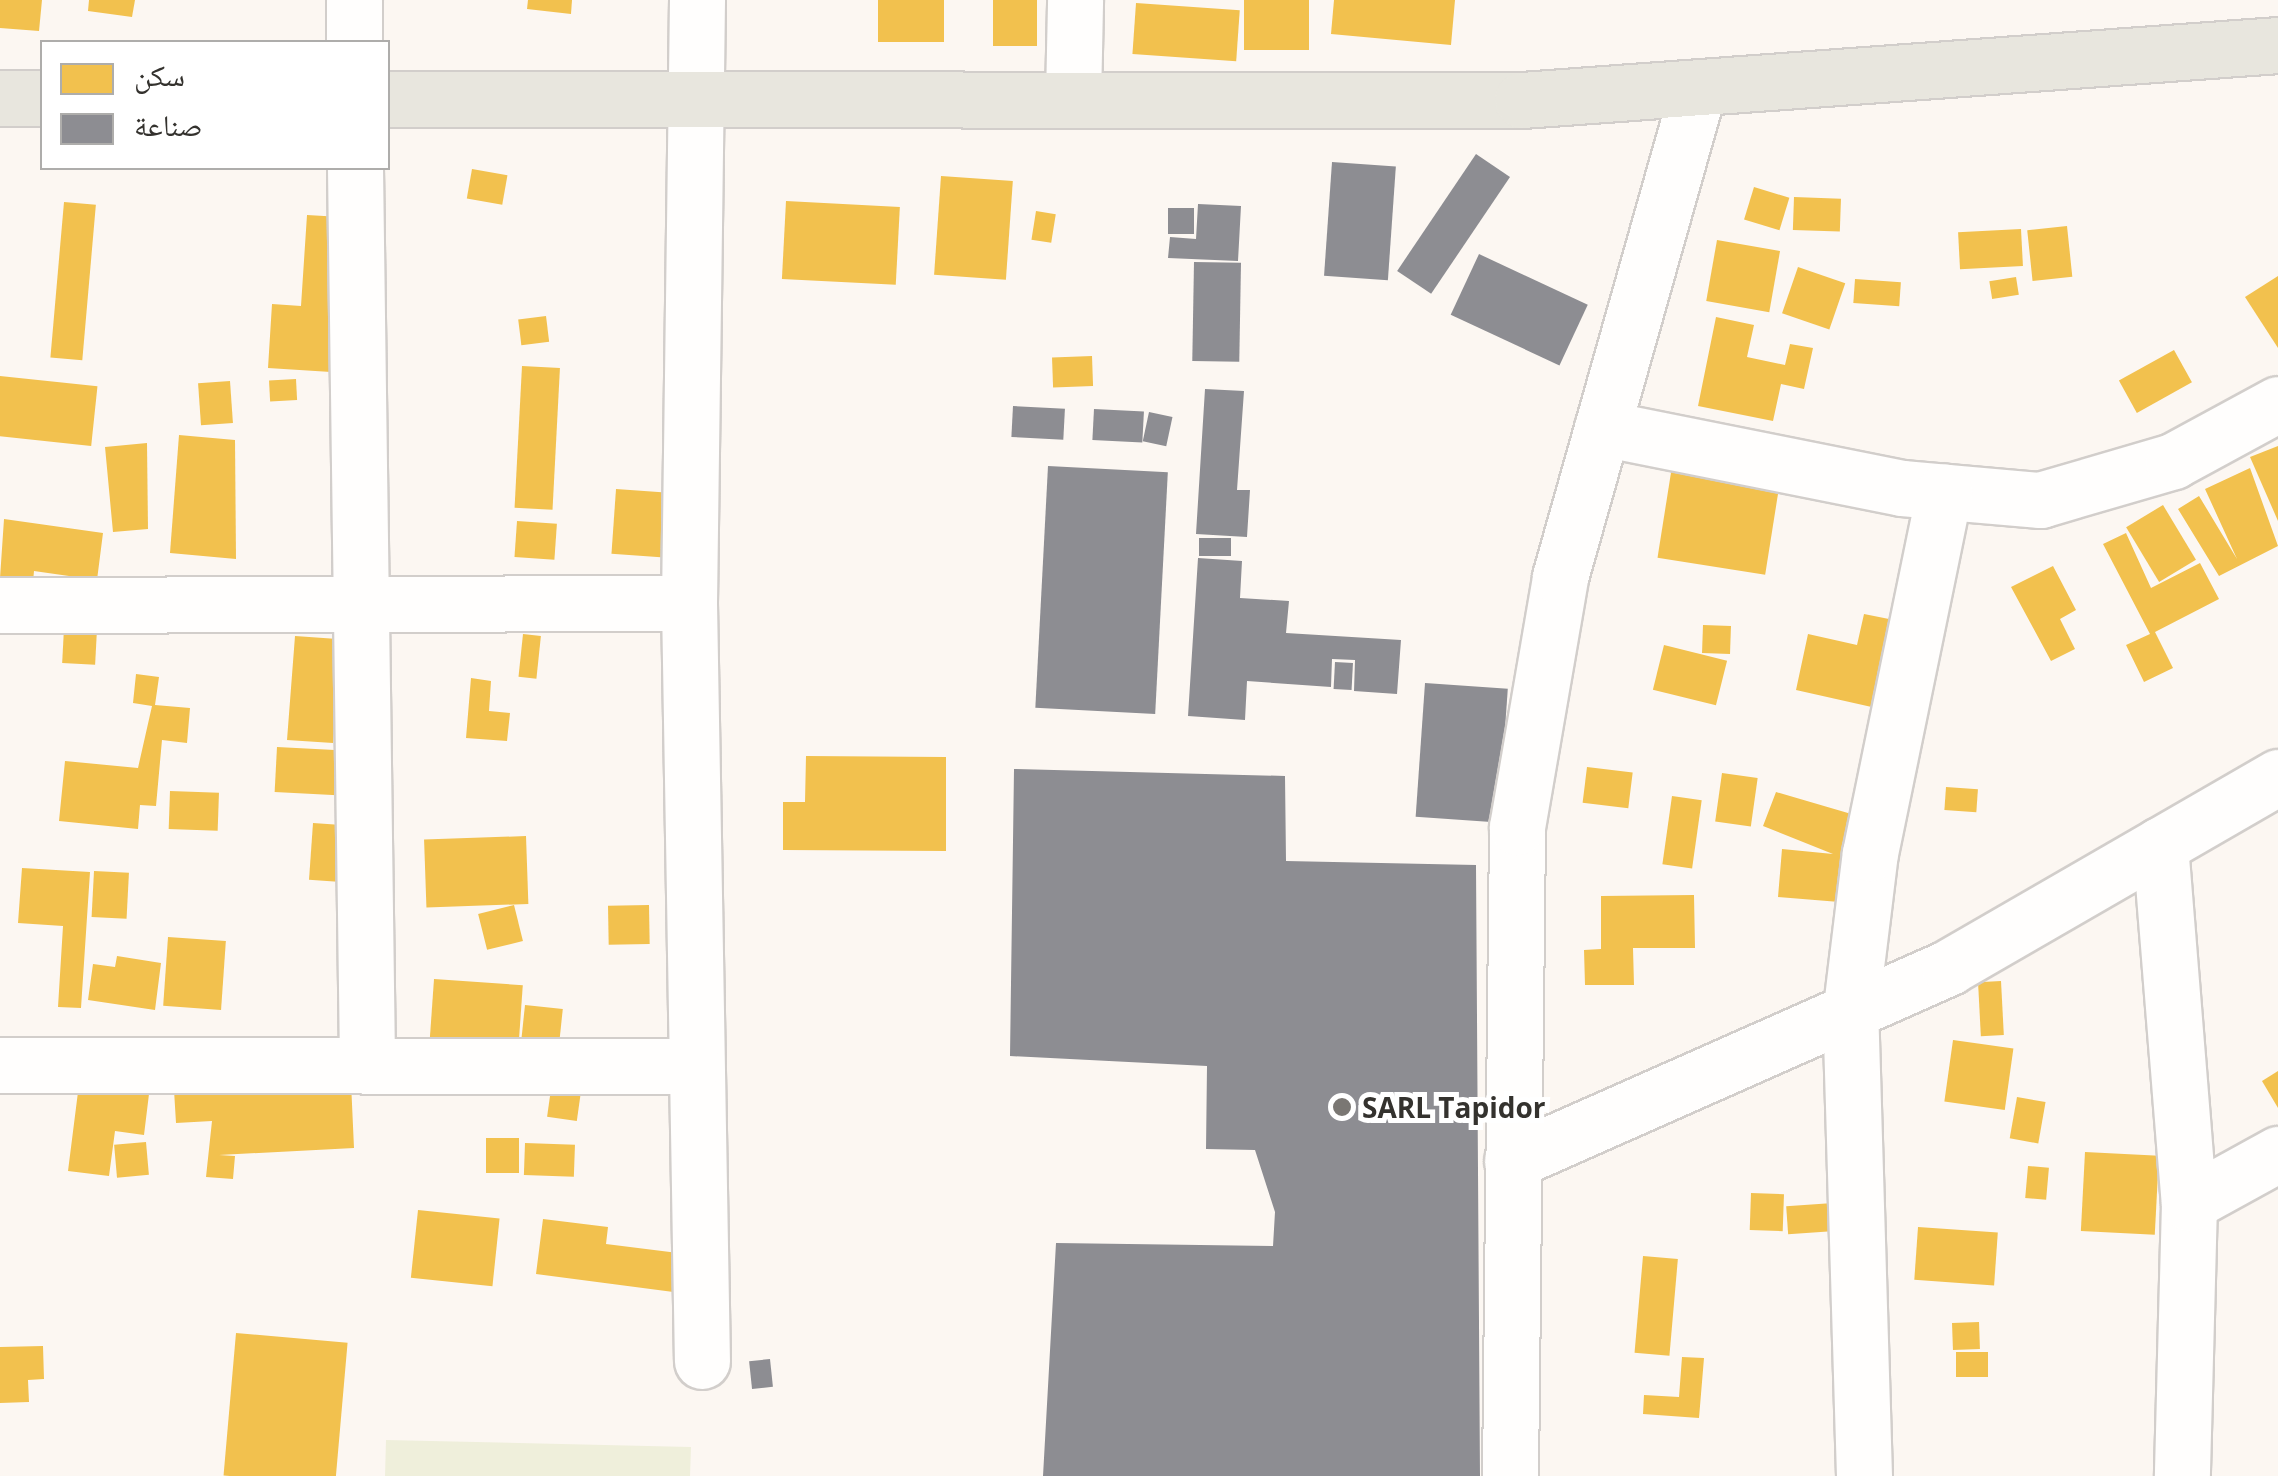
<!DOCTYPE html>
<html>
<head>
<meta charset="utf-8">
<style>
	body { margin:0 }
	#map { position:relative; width:2278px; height:1476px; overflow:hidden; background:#fcf7f2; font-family:"Open Sans","Noto Naskh Arabic",sans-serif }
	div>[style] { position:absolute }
	.green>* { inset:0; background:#efefdb }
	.homes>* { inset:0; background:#f2c14e; transform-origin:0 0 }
	.industry>* { inset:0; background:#8d8d92; transform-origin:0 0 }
	.roads { filter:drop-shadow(2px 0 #d2cecb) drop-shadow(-2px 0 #d2cecb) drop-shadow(0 2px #d2cecb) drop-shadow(0 -2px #d2cecb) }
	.minor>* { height:55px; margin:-27.5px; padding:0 27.5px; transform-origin:27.5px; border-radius:27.5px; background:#fffefd }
	.major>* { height:55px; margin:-27.5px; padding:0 27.5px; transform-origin:27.5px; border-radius:27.5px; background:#e8e6de }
	.dots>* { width:28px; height:28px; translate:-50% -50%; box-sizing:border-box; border:5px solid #fff; border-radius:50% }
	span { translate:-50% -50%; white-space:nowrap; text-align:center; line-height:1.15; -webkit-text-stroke:10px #fff; paint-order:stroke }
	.poi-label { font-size:28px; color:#34322e; font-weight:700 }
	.left { translate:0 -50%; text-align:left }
	.legend { position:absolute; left:40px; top:40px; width:350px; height:130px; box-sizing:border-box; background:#fff; border:2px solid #aeadab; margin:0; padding:12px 18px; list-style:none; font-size:30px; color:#34322e }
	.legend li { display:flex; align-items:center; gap:20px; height:50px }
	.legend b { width:50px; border:2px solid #aeadab }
</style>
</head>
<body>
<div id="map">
	<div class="green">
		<div style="clip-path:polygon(386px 1440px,691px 1447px,690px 1476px,385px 1476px)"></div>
	</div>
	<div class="homes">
		<div style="clip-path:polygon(0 0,42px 0,39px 31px,0 28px)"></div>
		<div style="clip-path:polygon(89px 0,135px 0,132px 17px,88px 11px)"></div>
		<div style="clip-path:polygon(528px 0,572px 0,571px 14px,527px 9px)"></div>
		<div style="left:878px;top:0;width:66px;height:42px"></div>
		<div style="left:993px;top:0;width:44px;height:46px"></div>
		<div style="left:1244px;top:0;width:65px;height:50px"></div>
		<div style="clip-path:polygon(1334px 0,1455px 0,1451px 45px,1331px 34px)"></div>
		<div style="left:1136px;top:3px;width:104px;height:51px;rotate:4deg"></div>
		<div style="left:472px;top:169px;width:36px;height:30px;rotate:10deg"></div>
		<div style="left:941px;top:176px;width:72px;height:99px;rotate:4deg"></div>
		<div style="left:1754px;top:187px;width:37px;height:34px;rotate:17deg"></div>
		<div style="left:1794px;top:197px;width:47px;height:33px;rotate:2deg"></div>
		<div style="left:786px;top:201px;width:114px;height:78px;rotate:3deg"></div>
		<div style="left:64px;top:202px;width:32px;height:156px;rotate:5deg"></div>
		<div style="left:1036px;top:211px;width:20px;height:29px;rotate:9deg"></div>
		<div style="clip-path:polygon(307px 215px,341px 217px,331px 372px,268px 368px,272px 304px,301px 306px)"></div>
		<div style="left:2067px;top:226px;width:51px;height:40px;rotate:84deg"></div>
		<div style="left:2021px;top:229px;width:37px;height:63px;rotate:87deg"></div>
		<div style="left:1717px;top:240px;width:64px;height:62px;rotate:10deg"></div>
		<div style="left:1798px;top:267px;width:50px;height:49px;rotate:19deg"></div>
		<div style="clip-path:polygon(2278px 276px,2278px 348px,2245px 297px)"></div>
		<div style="left:2016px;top:277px;width:18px;height:27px;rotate:81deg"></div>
		<div style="left:1855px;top:279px;width:46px;height:24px;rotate:4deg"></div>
		<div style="left:546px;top:316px;width:26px;height:28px;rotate:83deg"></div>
		<div style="clip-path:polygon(1716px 317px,1754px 325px,1747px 357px,1785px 365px,1790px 344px,1813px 348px,1804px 389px,1781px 384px,1773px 421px,1698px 406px)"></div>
		<div style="left:2174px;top:350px;width:37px;height:63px;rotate:61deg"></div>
		<div style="left:1092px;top:356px;width:30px;height:40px;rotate:88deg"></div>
		<div style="left:522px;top:366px;width:38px;height:142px;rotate:3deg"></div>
		<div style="left:0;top:376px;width:98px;height:60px;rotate:6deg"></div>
		<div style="left:296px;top:379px;width:21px;height:27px;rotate:87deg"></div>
		<div style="left:230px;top:381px;width:42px;height:32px;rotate:86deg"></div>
		<div style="clip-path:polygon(179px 435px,235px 440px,236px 559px,170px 553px)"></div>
		<div style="clip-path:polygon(147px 443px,148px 529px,113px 532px,105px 447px)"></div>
		<div style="clip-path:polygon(2278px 446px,2278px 521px,2250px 457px)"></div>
		<div style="left:1673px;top:460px;width:109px;height:99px;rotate:9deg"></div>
		<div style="clip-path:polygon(2250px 468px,2278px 546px,2219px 576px,2178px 509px,2199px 496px,2237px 559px,2205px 489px)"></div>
		<div style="left:616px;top:489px;width:67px;height:65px;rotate:4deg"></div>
		<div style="left:2163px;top:505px;width:64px;height:43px;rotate:59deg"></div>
		<div style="clip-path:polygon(4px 519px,103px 533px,97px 580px,34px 571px,33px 582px,0 578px)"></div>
		<div style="left:517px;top:521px;width:40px;height:36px;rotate:4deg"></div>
		<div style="clip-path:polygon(2126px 533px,2151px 588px,2200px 563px,2219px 599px,2155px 632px,2173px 668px,2144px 682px,2126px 645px,2150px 634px,2103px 544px)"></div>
		<div style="clip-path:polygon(2053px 566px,2076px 610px,2060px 619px,2075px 649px,2051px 661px,2011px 587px)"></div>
		<div style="clip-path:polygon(1864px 614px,1904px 622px,1885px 710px,1796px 690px,1808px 634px,1857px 645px)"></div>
		<div style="left:1703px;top:625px;width:28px;height:28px;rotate:2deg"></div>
		<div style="left:64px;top:628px;width:33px;height:35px;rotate:3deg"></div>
		<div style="left:523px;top:634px;width:18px;height:43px;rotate:6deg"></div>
		<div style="clip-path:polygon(295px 636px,380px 642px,335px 713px,333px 743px,287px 740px)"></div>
		<div style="left:1664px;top:645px;width:65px;height:46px;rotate:14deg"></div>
		<div style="clip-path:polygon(136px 674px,159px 677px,155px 705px,190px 708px,187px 743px,162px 740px,156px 806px,140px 805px,138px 829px,59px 821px,65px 761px,138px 768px,152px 706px,133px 703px)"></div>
		<div style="clip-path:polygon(471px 678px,491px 681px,489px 711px,510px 713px,507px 741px,466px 738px)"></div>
		<div style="left:277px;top:747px;width:82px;height:45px;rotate:3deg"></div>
		<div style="clip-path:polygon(806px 756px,946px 757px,946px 851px,783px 850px,783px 802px,805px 802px)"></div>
		<div style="left:1587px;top:767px;width:46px;height:36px;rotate:7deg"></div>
		<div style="left:1722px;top:773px;width:36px;height:49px;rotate:8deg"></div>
		<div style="left:1946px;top:787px;width:32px;height:23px;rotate:4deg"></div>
		<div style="left:170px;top:791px;width:49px;height:38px;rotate:2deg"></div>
		<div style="clip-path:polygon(1776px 792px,1865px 818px,1864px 904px,1778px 897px,1782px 849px,1833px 854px,1763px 826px)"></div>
		<div style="left:1672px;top:796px;width:30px;height:69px;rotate:8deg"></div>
		<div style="left:313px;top:823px;width:43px;height:57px;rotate:4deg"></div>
		<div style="left:526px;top:836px;width:68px;height:102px;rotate:88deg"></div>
		<div style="clip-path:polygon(22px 868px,90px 872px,81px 1008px,58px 1007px,63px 926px,18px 923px)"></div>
		<div style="left:94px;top:871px;width:35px;height:46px;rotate:3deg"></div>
		<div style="clip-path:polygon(1694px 895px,1695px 948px,1633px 948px,1634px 985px,1585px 985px,1584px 950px,1601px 949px,1601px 896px)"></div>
		<div style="left:514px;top:905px;width:37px;height:37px;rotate:76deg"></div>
		<div style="left:649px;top:905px;width:39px;height:41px;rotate:89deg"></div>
		<div style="left:168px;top:937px;width:58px;height:69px;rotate:4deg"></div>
		<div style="clip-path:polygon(117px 956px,161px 963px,155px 1010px,88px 1000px,93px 964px,115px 967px)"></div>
		<div style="left:434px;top:979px;width:89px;height:67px;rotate:4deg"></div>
		<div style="left:2001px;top:981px;width:54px;height:23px;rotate:87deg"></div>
		<div style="left:525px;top:1005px;width:38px;height:36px;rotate:6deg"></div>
		<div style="left:1953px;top:1040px;width:61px;height:62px;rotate:8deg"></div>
		<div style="clip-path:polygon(2278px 1071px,2278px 1108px,2262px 1081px)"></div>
		<div style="clip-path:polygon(351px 1082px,354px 1148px,219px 1155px,235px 1156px,233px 1179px,206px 1177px,212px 1121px,176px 1123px,174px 1090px)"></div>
		<div style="clip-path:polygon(79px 1084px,149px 1094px,144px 1135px,115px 1131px,109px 1176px,68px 1171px)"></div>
		<div style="left:551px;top:1089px;width:30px;height:28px;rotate:8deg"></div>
		<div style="left:2017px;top:1097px;width:29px;height:42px;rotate:10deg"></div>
		<div style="left:486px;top:1138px;width:33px;height:35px"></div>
		<div style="left:146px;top:1142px;width:33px;height:32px;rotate:85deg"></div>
		<div style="left:525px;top:1143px;width:50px;height:32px;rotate:2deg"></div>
		<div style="left:2085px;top:1152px;width:74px;height:79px;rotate:3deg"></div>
		<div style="left:2028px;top:1166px;width:21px;height:32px;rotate:5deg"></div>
		<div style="left:1751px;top:1193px;width:33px;height:37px;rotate:2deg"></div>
		<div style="left:1862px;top:1201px;width:28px;height:76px;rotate:86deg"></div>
		<div style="left:418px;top:1210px;width:82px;height:68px;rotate:6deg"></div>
		<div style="clip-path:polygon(543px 1219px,608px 1227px,606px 1244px,686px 1254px,681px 1293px,536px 1274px)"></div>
		<div style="left:1918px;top:1227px;width:80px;height:53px;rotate:4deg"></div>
		<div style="left:1643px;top:1256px;width:35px;height:97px;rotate:5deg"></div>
		<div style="left:1979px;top:1322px;width:27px;height:27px;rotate:88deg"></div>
		<div style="left:236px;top:1333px;width:112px;height:143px;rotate:5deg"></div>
		<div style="clip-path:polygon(43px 1346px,44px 1379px,28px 1380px,29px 1402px,0 1403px,0 1347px)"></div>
		<div style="left:1956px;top:1352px;width:32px;height:25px"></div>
		<div style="clip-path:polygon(1682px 1357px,1704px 1358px,1699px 1418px,1643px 1414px,1644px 1395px,1679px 1397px)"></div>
	</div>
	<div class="industry">
		<div style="left:1476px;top:154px;width:41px;height:141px;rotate:34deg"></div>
		<div style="left:1332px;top:162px;width:64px;height:114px;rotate:4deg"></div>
		<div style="clip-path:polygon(1198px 204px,1241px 206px,1238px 261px,1168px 258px,1170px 237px,1196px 239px)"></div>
		<div style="left:1168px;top:208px;width:26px;height:26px"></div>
		<div style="left:1479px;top:254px;width:120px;height:67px;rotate:25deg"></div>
		<div style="left:1194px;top:262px;width:47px;height:99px;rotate:1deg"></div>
		<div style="clip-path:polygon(1205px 389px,1244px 391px,1237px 490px,1250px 490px,1247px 537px,1196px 534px)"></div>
		<div style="left:1013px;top:406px;width:52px;height:31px;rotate:3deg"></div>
		<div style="left:1094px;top:409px;width:50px;height:31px;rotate:3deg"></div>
		<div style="left:1149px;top:412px;width:24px;height:30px;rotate:12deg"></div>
		<div style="left:1048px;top:466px;width:120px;height:242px;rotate:3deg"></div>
		<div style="left:1199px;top:538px;width:32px;height:18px"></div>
		<div style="clip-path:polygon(1198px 558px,1242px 561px,1240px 598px,1289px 601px,1286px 633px,1401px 640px,1397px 694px,1354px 691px,1355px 660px,1332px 659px,1331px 687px,1247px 681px,1245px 720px,1188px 716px)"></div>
		<div style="left:1335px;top:662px;width:18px;height:27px;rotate:3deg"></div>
		<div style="left:1425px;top:683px;width:83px;height:134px;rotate:4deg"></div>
		<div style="clip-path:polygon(1014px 769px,1285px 776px,1286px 861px,1476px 865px,1480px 1476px,1043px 1476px,1056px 1243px,1273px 1246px,1275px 1212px,1255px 1150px,1206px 1149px,1207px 1066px,1010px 1056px)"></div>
		<div style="left:770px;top:1359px;width:28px;height:21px;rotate:84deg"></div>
	</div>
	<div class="roads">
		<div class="minor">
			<div style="left:354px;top:0;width:42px;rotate:90deg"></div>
			<div style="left:697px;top:0;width:603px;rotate:90.76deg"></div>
			<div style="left:689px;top:603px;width:758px;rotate:89.02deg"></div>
			<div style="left:1073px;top:99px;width:99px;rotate:-88.8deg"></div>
			<div style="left:355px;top:168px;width:898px;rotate:89.23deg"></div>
			<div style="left:1602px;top:428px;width:306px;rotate:11.3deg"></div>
			<div style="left:1902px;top:488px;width:139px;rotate:5deg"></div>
			<div style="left:2040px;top:500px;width:139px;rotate:-16.3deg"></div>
			<div style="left:2173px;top:461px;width:119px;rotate:-28.5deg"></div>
			<div style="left:0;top:605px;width:689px;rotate:-0.17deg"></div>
			<div style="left:2160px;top:845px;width:359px;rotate:85.4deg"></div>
			<div style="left:2189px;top:1203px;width:273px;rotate:91.5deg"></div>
			<div style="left:0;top:1065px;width:692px;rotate:0.08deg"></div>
			<div style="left:1512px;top:1161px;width:478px;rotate:-23.9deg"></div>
			<div style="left:1949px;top:967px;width:380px;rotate:-30deg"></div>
			<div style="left:2189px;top:1203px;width:102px;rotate:-28.8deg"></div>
			<div style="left:1510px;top:1476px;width:649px;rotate:-89.38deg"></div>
			<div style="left:1517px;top:827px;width:254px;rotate:-80.2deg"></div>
			<div style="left:1560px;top:577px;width:503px;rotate:-74.2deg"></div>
			<div style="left:1864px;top:1476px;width:461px;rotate:-91.7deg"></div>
			<div style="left:1850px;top:1015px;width:163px;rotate:-83deg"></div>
			<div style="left:1870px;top:853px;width:369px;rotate:-78.4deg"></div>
		</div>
		<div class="major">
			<div style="left:0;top:98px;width:42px"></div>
			<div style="left:388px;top:99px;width:1134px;rotate:0.05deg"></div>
			<div style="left:1522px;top:100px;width:758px;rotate:-4.16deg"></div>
		</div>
	</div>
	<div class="dots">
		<div style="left:1342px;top:1107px;background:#7a7773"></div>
	</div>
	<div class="poi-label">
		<span class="left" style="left:1362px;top:1107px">SARL Tapidor</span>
	</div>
	<ul class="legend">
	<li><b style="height:28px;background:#f2c14e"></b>سكن</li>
	<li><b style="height:28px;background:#8d8d92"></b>صناعة</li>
	</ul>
</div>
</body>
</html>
